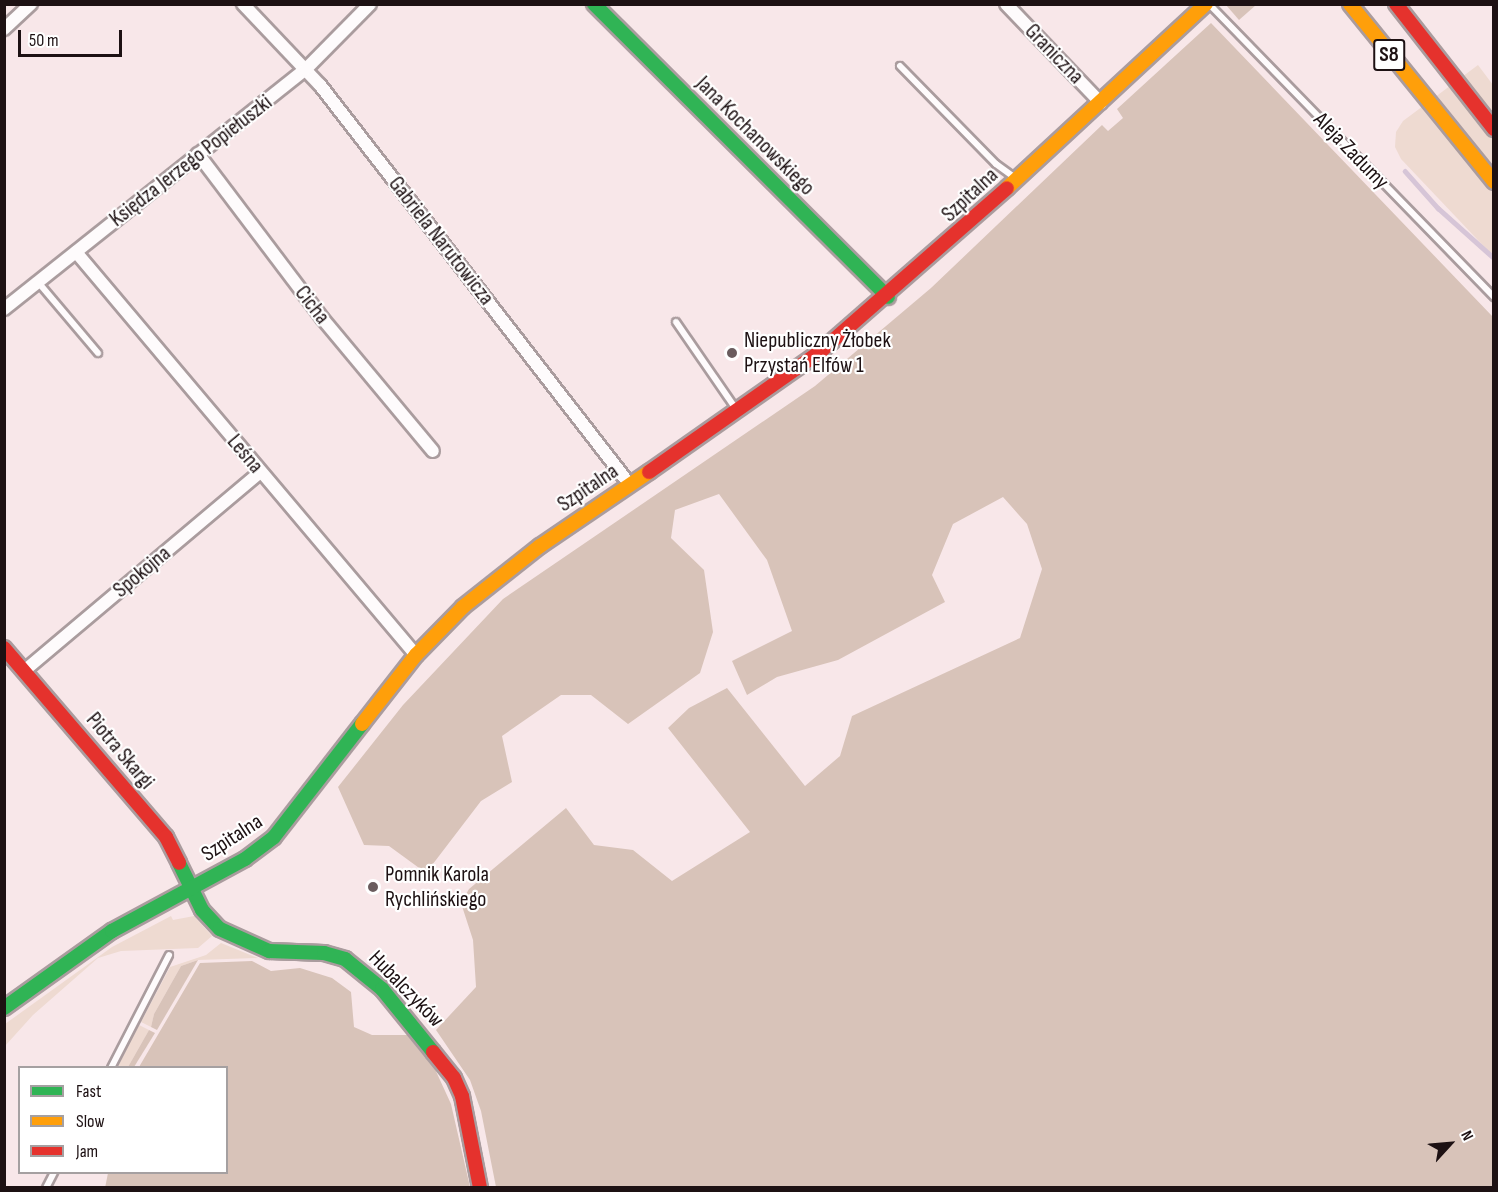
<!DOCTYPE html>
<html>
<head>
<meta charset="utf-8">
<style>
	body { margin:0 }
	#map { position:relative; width:1498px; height:1192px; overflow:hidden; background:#f8e7e9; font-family:"Sofia Sans Condensed",sans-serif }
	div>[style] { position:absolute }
	.green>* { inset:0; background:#eedad1 }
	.forest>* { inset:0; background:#d8c3b9 }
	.stream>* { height:4.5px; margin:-2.25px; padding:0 2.25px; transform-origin:2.25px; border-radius:2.25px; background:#d6c5d7 }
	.roads { filter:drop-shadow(2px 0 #aa9c9e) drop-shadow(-2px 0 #aa9c9e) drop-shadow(0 2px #aa9c9e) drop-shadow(0 -2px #aa9c9e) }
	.lane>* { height:6px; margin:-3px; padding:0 3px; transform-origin:3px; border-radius:3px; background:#fefbfc }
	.street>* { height:12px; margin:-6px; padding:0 6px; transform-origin:6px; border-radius:6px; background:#fefbfc }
	.fast>* { height:14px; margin:-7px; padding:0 7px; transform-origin:7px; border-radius:7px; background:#30b455 }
	.slow>* { height:14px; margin:-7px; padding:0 7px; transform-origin:7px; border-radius:7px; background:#ff9f0a }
	.jam>* { height:14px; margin:-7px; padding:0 7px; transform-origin:7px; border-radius:7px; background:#e5322d }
	.dots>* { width:16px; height:16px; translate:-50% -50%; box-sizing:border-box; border:3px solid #fff; border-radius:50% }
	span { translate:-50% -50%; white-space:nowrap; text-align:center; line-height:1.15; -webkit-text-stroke:4.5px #fff; paint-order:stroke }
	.shield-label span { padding:2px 4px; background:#fff; border:2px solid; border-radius:4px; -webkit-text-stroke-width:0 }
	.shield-label { font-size:21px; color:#1d1113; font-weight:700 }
	.street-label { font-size:22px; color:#1d1113 }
	.poi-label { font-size:22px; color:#1d1113 }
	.left { translate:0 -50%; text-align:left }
	.frame { position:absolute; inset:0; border:6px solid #1d1113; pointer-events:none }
	.legend { position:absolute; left:18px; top:1066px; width:210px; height:108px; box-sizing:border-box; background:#fff; border:2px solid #a5a0a1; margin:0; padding:8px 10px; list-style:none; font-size:18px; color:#1d1113 }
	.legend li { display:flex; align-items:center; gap:12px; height:30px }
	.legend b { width:30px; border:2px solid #a5a0a1 }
	.north { position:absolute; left:1420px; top:1114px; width:60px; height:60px; -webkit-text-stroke:4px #fff; paint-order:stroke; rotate:64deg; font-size:16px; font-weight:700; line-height:24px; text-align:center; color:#1d1113 }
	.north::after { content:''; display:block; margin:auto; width:21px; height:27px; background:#1d1113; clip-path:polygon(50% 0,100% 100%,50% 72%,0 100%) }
	.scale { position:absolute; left:18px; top:30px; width:104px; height:27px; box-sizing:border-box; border:3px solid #1d1113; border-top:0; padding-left:8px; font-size:18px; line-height:21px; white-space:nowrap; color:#1d1113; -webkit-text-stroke:4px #fff; paint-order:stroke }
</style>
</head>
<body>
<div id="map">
	<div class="green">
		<div style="clip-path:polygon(1478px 65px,1493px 85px,1493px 256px,1401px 159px,1395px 147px,1396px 132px,1403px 121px)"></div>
		<div style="clip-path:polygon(171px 916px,173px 920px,194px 916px,212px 936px,198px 948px,121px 951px,98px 958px,33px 1015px,5px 1046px,5px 1024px,112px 947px)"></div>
		<div style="clip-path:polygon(221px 943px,258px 958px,198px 960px,181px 966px,154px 1014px,151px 1027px,141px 1022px,170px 967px,206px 955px)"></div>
		<div style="clip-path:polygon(139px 1025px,149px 1030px,128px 1067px,117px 1068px)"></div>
	</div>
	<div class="forest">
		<div style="clip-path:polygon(1226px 5px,1255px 4px,1256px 5px,1239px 20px)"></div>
		<div style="clip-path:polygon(1211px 23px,1493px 317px,1493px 1187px,496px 1187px,481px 1111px,470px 1080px,436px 1030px,476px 987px,473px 940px,461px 903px,469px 889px,566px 808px,594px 845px,633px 850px,672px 881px,750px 832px,668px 728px,689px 708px,727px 688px,805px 786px,840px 756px,852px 716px,1020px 638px,1042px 569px,1027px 524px,1003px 497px,953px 524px,932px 575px,945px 602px,838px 660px,777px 677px,747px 695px,732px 661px,792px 631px,767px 560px,719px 494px,675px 510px,671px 538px,704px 570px,713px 632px,700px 673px,628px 724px,591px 695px,561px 695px,502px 736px,512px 782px,481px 801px,426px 873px,389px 846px,364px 845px,338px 787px,403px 705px,503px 599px,815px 386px,931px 288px,1102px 125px,1108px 131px,1123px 118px,1117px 109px)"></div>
		<div style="clip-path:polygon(198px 960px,157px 1030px,151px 1027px,154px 1014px,181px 966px)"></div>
		<div style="clip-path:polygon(252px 961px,271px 971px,300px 968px,332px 978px,351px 992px,354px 1027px,372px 1035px,408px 1035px,429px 1056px,451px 1104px,470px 1187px,105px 1188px,108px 1173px,226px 1172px,226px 1068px,139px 1067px,200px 963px)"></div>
		<div style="clip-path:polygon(149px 1030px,155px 1033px,134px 1067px,128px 1067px)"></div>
	</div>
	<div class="stream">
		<div style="left:1405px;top:171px;width:50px;rotate:48.3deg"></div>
		<div style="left:1438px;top:208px;width:75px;rotate:41.8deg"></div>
	</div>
	<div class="roads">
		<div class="lane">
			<div style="left:1209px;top:4px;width:409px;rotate:45.8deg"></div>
			<div style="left:900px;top:66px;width:137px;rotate:45.6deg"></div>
			<div style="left:996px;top:164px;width:26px;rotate:36deg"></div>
			<div style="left:38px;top:282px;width:93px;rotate:49.8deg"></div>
			<div style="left:676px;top:322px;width:109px;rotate:55.4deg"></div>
			<div style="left:111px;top:1068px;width:127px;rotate:-62.8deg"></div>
			<div style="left:46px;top:1188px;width:18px;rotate:-63deg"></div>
		</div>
		<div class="street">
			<div style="left:243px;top:4px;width:112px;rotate:46.5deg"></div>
			<div style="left:320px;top:85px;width:506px;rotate:52.22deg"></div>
			<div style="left:1006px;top:4px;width:137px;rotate:46.2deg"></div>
			<div style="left:4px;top:29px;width:37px;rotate:-43deg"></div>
			<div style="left:198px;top:154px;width:206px;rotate:52.9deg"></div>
			<div style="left:322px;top:318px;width:173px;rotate:50.2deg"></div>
			<div style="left:76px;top:252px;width:527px;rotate:49.85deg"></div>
			<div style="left:4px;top:309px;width:386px;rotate:-38.5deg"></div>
			<div style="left:306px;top:69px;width:91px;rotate:-45.4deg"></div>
			<div style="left:24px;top:671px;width:309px;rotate:-40.1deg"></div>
		</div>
		<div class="fast">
			<div style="left:594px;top:4px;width:415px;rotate:44.9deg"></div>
			<div style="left:179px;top:863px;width:52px;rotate:63.9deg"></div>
			<div style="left:202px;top:910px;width:26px;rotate:47deg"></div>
			<div style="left:220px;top:929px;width:54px;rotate:24.2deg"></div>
			<div style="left:269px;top:951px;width:55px;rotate:2.1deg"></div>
			<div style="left:324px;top:953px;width:22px;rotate:16deg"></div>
			<div style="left:345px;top:959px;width:48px;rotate:39deg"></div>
			<div style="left:382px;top:989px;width:81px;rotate:51deg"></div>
			<div style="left:4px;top:1008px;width:133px;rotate:-35.5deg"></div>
			<div style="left:112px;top:931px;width:151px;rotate:-28.4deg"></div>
			<div style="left:245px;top:859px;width:36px;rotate:-37deg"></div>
			<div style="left:274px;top:837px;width:143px;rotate:-52.1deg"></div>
		</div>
		<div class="slow">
			<div style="left:1350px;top:4px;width:229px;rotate:51deg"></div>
			<div style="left:1007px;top:188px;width:271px;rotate:-42.8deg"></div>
			<div style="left:362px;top:724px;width:88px;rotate:-52deg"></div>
			<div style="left:416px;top:655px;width:67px;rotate:-45.6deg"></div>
			<div style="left:463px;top:607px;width:98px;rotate:-38.4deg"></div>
			<div style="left:540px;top:546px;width:132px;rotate:-34.2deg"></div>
		</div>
		<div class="jam">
			<div style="left:1396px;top:4px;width:159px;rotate:51.9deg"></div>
			<div style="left:649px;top:472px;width:210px;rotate:-35.1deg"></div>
			<div style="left:821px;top:351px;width:247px;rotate:-41.2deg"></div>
			<div style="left:4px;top:648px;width:249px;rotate:49.4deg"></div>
			<div style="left:166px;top:837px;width:29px;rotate:63deg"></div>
			<div style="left:433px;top:1052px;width:33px;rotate:51deg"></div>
			<div style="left:454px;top:1078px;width:20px;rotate:66deg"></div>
			<div style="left:462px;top:1096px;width:94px;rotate:78.9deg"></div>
		</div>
	</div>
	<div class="dots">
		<div style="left:732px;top:353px;background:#6a5c5e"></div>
		<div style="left:373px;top:887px;background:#6a5c5e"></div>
	</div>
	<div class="shield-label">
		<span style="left:1389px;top:55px">S8</span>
	</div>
	<div class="street-label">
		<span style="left:1054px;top:54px;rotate:46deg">Graniczna</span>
		<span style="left:755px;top:136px;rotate:45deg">Jana Kochanowskiego</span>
		<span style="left:1351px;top:151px;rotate:46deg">Aleja Zadumy</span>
		<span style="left:191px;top:161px;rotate:-38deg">Księdza Jerzego Popiełuszki</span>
		<span style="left:970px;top:195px;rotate:-43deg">Szpitalna</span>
		<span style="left:441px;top:241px;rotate:52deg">Gabriela Narutowicza</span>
		<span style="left:312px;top:305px;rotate:52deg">Cicha</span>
		<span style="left:245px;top:454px;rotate:50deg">Leśna</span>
		<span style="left:588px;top:488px;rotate:-34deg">Szpitalna</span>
		<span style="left:142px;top:572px;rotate:-40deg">Spokojna</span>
		<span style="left:120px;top:751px;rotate:50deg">Piotra Skargi</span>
		<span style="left:232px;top:838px;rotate:-33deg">Szpitalna</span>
		<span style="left:406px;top:989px;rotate:46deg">Hubalczyków</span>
	</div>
	<div class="poi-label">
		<span class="left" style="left:744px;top:353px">Niepubliczny Żłobek<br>Przystań Elfów 1</span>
		<span class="left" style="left:385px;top:887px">Pomnik Karola<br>Rychlińskiego</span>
	</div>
	<div class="frame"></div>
	<ul class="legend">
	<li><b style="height:8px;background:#30b455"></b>Fast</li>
	<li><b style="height:8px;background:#ff9f0a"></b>Slow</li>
	<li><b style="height:8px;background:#e5322d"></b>Jam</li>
	</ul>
	<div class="north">N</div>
	<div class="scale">50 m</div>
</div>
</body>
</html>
